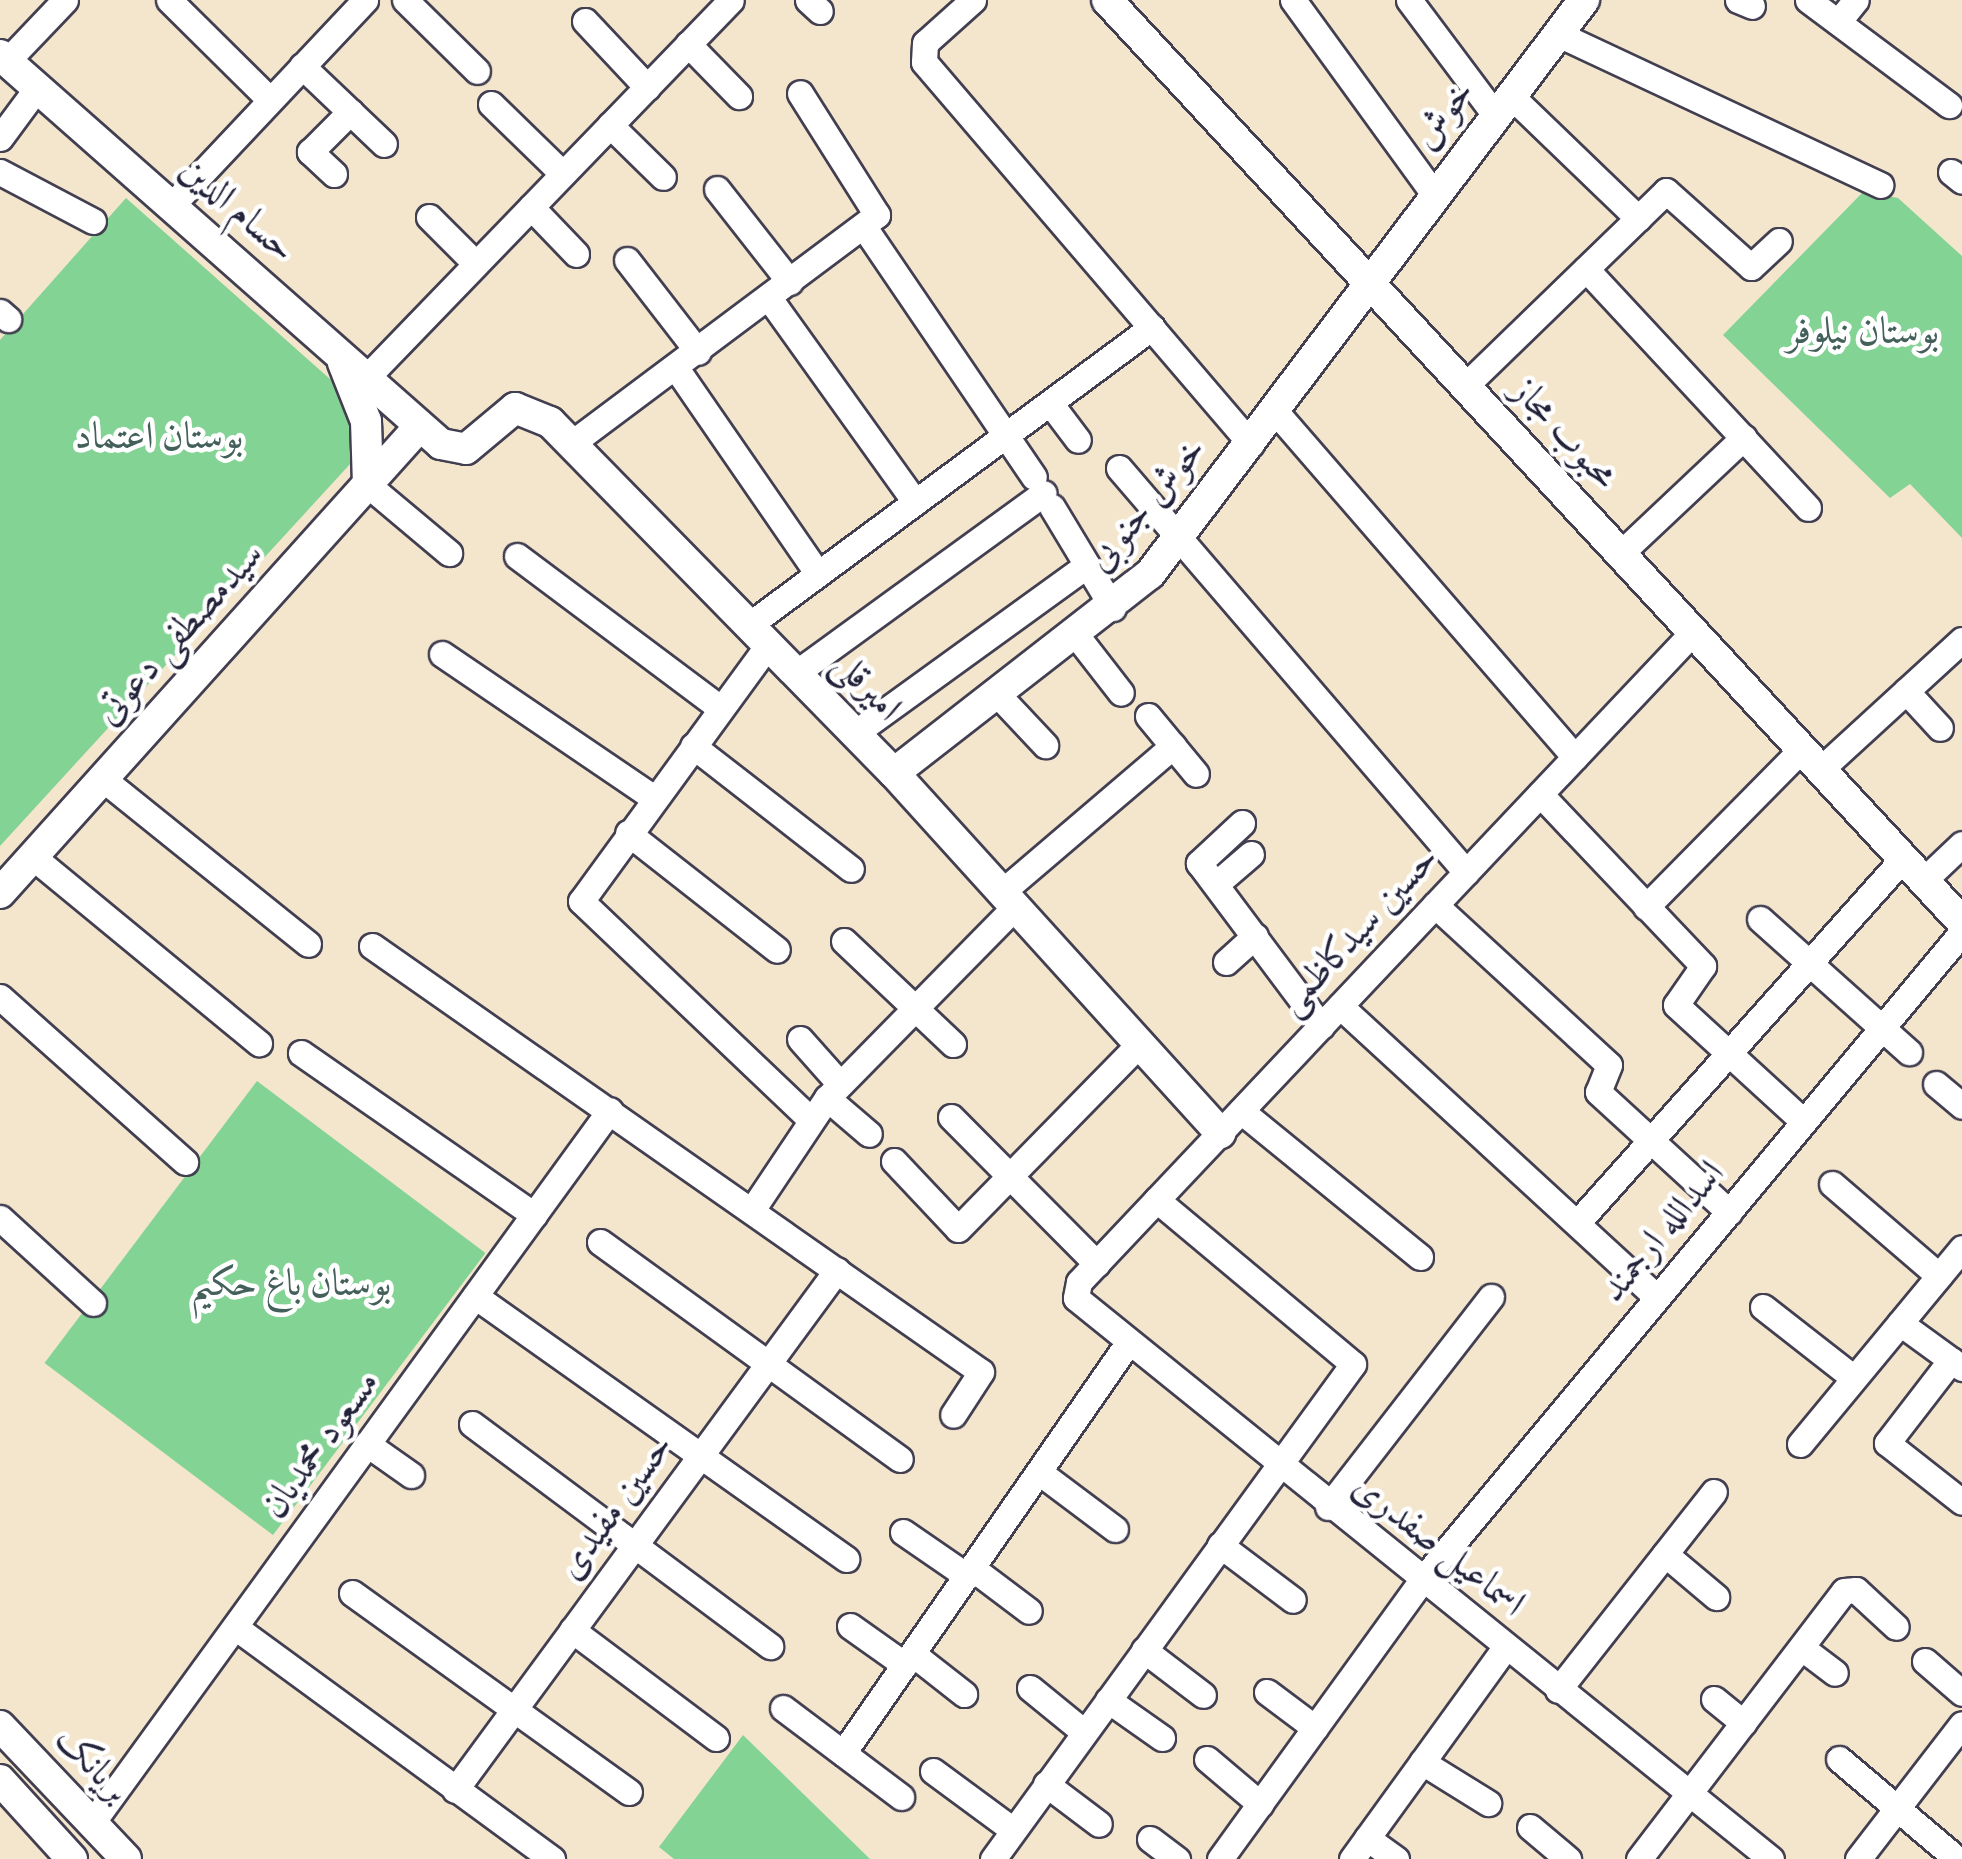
<!DOCTYPE html>
<html>
<head>
<meta charset="utf-8">
<style>
	body { margin:0 }
	#map { position:relative; width:1962px; height:1859px; overflow:hidden; background:#f4e6cd; font-family:"IM FELL DW Pica",Amiri,serif }
	div>[style] { position:absolute }
	.green>* { inset:0; background:#83d394; transform-origin:0 0 }
	.roads { filter:drop-shadow(2px 0 #423f51) drop-shadow(-2px 0 #423f51) drop-shadow(0 2px #423f51) drop-shadow(0 -2px #423f51) }
	.minor>* { height:25px; margin:-12.5px; padding:0 12.5px; transform-origin:12.5px; border-radius:12.5px; background:#fff }
	.major>* { height:30px; margin:-15px; padding:0 15px; transform-origin:15px; border-radius:15px; background:#fff }
	span { translate:-50% -50%; white-space:nowrap; text-align:center; line-height:1.15; -webkit-text-stroke:9px #fff; paint-order:stroke }
	.street-label { font-size:38px; color:#22223b }
	.park-label { font-size:38px; color:#44605a }
</style>
</head>
<body>
<div id="map">
	<div class="green">
		<div style="clip-path:polygon(1864px 191px,1898px 198px,1962px 256px,1962px 538px,1910px 484px,1890px 498px,1723px 335px)"></div>
		<div style="clip-path:polygon(126px 198px,384px 427px,0 846px,0 340px)"></div>
		<div style="left:257px;top:1081px;width:286px;height:353px;rotate:37deg"></div>
		<div style="clip-path:polygon(743px 1735px,870px 1859px,674px 1859px,659px 1847px)"></div>
	</div>
	<div class="roads">
		<div class="minor">
			<div style="left:169px;top:0;width:142px;rotate:44.7deg"></div>
			<div style="left:405px;top:0;width:101px;rotate:44.6deg"></div>
			<div style="left:808px;top:0;width:16px;rotate:43deg"></div>
			<div style="left:973px;top:0;width:64px;rotate:138.1deg"></div>
			<div style="left:925px;top:43px;width:19px;rotate:93deg"></div>
			<div style="left:924px;top:62px;width:503px;rotate:49.44deg"></div>
			<div style="left:1293px;top:0;width:238px;rotate:54deg"></div>
			<div style="left:1409px;top:0;width:144px;rotate:53.2deg"></div>
			<div style="left:1738px;top:0;width:15px;rotate:23deg"></div>
			<div style="left:1808px;top:0;width:176px;rotate:36.7deg"></div>
			<div style="left:585px;top:21px;width:91px;rotate:46.8deg"></div>
			<div style="left:1838px;top:22px;width:28px;rotate:-51deg"></div>
			<div style="left:1558px;top:34px;width:356px;rotate:25.1deg"></div>
			<div style="left:688px;top:44px;width:73px;rotate:45.6deg"></div>
			<div style="left:7px;top:61px;width:84px;rotate:-46.4deg"></div>
			<div style="left:302px;top:66px;width:113px;rotate:43.6deg"></div>
			<div style="left:1510px;top:95px;width:178px;rotate:43.9deg"></div>
			<div style="left:491px;top:104px;width:100px;rotate:44.2deg"></div>
			<div style="left:610px;top:125px;width:74px;rotate:44.5deg"></div>
			<div style="left:0;top:138px;width:62px;rotate:-53.5deg"></div>
			<div style="left:0;top:172px;width:105px;rotate:27.8deg"></div>
			<div style="left:1951px;top:172px;width:14px;rotate:39deg"></div>
			<div style="left:334px;top:174px;width:33px;rotate:-137deg"></div>
			<div style="left:310px;top:152px;width:57px;rotate:-45deg"></div>
			<div style="left:717px;top:189px;width:118px;rotate:51.9deg"></div>
			<div style="left:171px;top:206px;width:283px;rotate:-46.7deg"></div>
			<div style="left:531px;top:207px;width:65px;rotate:46.2deg"></div>
			<div style="left:429px;top:217px;width:66px;rotate:45deg"></div>
			<div style="left:864px;top:227px;width:302px;rotate:55.8deg"></div>
			<div style="left:627px;top:260px;width:116px;rotate:52.3deg"></div>
			<div style="left:1586px;top:269px;width:326px;rotate:47.1deg"></div>
			<div style="left:769px;top:298px;width:251px;rotate:54.4deg"></div>
			<div style="left:0;top:312px;width:11px;rotate:41deg"></div>
			<div style="left:676px;top:368px;width:250px;rotate:55.4deg"></div>
			<div style="left:366px;top:378px;width:525px;rotate:-46deg"></div>
			<div style="left:1465px;top:386px;width:280px;rotate:-44.1deg"></div>
			<div style="left:1666px;top:191px;width:114px;rotate:41.8deg"></div>
			<div style="left:1751px;top:267px;width:38px;rotate:-43deg"></div>
			<div style="left:1050px;top:403px;width:46px;rotate:52.9deg"></div>
			<div style="left:1275px;top:411px;width:458px;rotate:49.1deg"></div>
			<div style="left:572px;top:443px;width:381px;rotate:-36.8deg"></div>
			<div style="left:877px;top:215px;width:144px;rotate:-122.3deg"></div>
			<div style="left:1119px;top:468px;width:533px;rotate:49.34deg"></div>
			<div style="left:368px;top:485px;width:106px;rotate:40deg"></div>
			<div style="left:1052px;top:507px;width:118px;rotate:58.9deg"></div>
			<div style="left:1620px;top:554px;width:170px;rotate:-43.3deg"></div>
			<div style="left:517px;top:556px;width:254px;rotate:36.8deg"></div>
			<div style="left:749px;top:625px;width:501px;rotate:-36.48deg"></div>
			<div style="left:1693px;top:632px;width:894px;rotate:133.37deg"></div>
			<div style="left:1079px;top:1282px;width:16px;rotate:101deg"></div>
			<div style="left:1076px;top:1298px;width:893px;rotate:38.91deg"></div>
			<div style="left:1076px;top:635px;width:73px;rotate:52.2deg"></div>
			<div style="left:768px;top:645px;width:317px;rotate:126.1deg"></div>
			<div style="left:581px;top:901px;width:318px;rotate:43.6deg"></div>
			<div style="left:442px;top:654px;width:256px;rotate:34.2deg"></div>
			<div style="left:796px;top:673px;width:306px;rotate:-36deg"></div>
			<div style="left:1906px;top:691px;width:50px;rotate:47.4deg"></div>
			<div style="left:998px;top:695px;width:69px;rotate:46.8deg"></div>
			<div style="left:1148px;top:716px;width:75px;rotate:50.4deg"></div>
			<div style="left:855px;top:733px;width:286px;rotate:-35.9deg"></div>
			<div style="left:693px;top:746px;width:200px;rotate:37.9deg"></div>
			<div style="left:1821px;top:769px;width:191px;rotate:-42.5deg"></div>
			<div style="left:103px;top:779px;width:263px;rotate:38.8deg"></div>
			<div style="left:1540px;top:794px;width:237px;rotate:46.5deg"></div>
			<div style="left:1703px;top:966px;width:47px;rotate:124.7deg"></div>
			<div style="left:1676px;top:1005px;width:173px;rotate:42.4deg"></div>
			<div style="left:1242px;top:823px;width:59px;rotate:137.1deg"></div>
			<div style="left:1199px;top:863px;width:204px;rotate:53.2deg"></div>
			<div style="left:628px;top:833px;width:189px;rotate:38.1deg"></div>
			<div style="left:33px;top:857px;width:293px;rotate:39.5deg"></div>
			<div style="left:1924px;top:880px;width:52px;rotate:-43.5deg"></div>
			<div style="left:1216px;top:884px;width:46px;rotate:-40.6deg"></div>
			<div style="left:1002px;top:892px;width:225px;rotate:-40.5deg"></div>
			<div style="left:1435px;top:905px;width:236px;rotate:42.6deg"></div>
			<div style="left:1609px;top:1065px;width:29px;rotate:112deg"></div>
			<div style="left:1598px;top:1092px;width:178px;rotate:42.5deg"></div>
			<div style="left:1646px;top:907px;width:222px;rotate:-45.4deg"></div>
			<div style="left:1760px;top:919px;width:200px;rotate:41.8deg"></div>
			<div style="left:844px;top:941px;width:150px;rotate:43.4deg"></div>
			<div style="left:372px;top:946px;width:743px;rotate:34.97deg"></div>
			<div style="left:981px;top:1372px;width:51px;rotate:123.1deg"></div>
			<div style="left:1226px;top:962px;width:39px;rotate:-42deg"></div>
			<div style="left:0;top:997px;width:248px;rotate:41.7deg"></div>
			<div style="left:1340px;top:1006px;width:430px;rotate:42.6deg"></div>
			<div style="left:800px;top:1039px;width:60px;rotate:48.4deg"></div>
			<div style="left:301px;top:1053px;width:284px;rotate:34.8deg"></div>
			<div style="left:1936px;top:1084px;width:34px;rotate:40deg"></div>
			<div style="left:827px;top:1098px;width:55px;rotate:40.6deg"></div>
			<div style="left:1241px;top:1111px;width:231px;rotate:39.2deg"></div>
			<div style="left:951px;top:1117px;width:207px;rotate:45.2deg"></div>
			<div style="left:894px;top:1161px;width:93px;rotate:46.7deg"></div>
			<div style="left:958px;top:1229px;width:259px;rotate:-45.6deg"></div>
			<div style="left:1832px;top:1184px;width:141px;rotate:40.7deg"></div>
			<div style="left:752px;top:1210px;width:135px;rotate:-56.2deg"></div>
			<div style="left:827px;top:1098px;width:268px;rotate:-45.5deg"></div>
			<div style="left:0;top:1218px;width:126px;rotate:42.4deg"></div>
			<div style="left:1577px;top:1223px;width:489px;rotate:-48.2deg"></div>
			<div style="left:600px;top:1242px;width:370px;rotate:35.9deg"></div>
			<div style="left:475px;top:1296px;width:455px;rotate:35.3deg"></div>
			<div style="left:1763px;top:1307px;width:115px;rotate:38deg"></div>
			<div style="left:1900px;top:1323px;width:77px;rotate:36deg"></div>
			<div style="left:1951px;top:1360px;width:105px;rotate:127.6deg"></div>
			<div style="left:1887px;top:1443px;width:95px;rotate:38.2deg"></div>
			<div style="left:472px;top:1424px;width:372px;rotate:36.7deg"></div>
			<div style="left:367px;top:1444px;width:54px;rotate:35.2deg"></div>
			<div style="left:1800px;top:1444px;width:254px;rotate:-50.4deg"></div>
			<div style="left:1039px;top:1472px;width:95px;rotate:36.9deg"></div>
			<div style="left:1328px;top:1507px;width:266px;rotate:-52.2deg"></div>
			<div style="left:903px;top:1532px;width:78px;rotate:34.5deg"></div>
			<div style="left:1220px;top:1545px;width:91px;rotate:37deg"></div>
			<div style="left:1665px;top:1554px;width:67px;rotate:40.1deg"></div>
			<div style="left:972px;top:1568px;width:71px;rotate:37deg"></div>
			<div style="left:352px;top:1593px;width:341px;rotate:35.7deg"></div>
			<div style="left:850px;top:1626px;width:67px;rotate:35.3deg"></div>
			<div style="left:235px;top:1627px;width:393px;rotate:36.2deg"></div>
			<div style="left:572px;top:1630px;width:180px;rotate:36.9deg"></div>
			<div style="left:1802px;top:1648px;width:41px;rotate:37.1deg"></div>
			<div style="left:1144px;top:1650px;width:74px;rotate:37.3deg"></div>
			<div style="left:913px;top:1654px;width:65px;rotate:38.1deg"></div>
			<div style="left:1925px;top:1661px;width:49px;rotate:40.9deg"></div>
			<div style="left:1030px;top:1688px;width:70px;rotate:39.2deg"></div>
			<div style="left:1558px;top:1690px;width:252px;rotate:-51.8deg"></div>
			<div style="left:1267px;top:1692px;width:60px;rotate:36.9deg"></div>
			<div style="left:1714px;top:1699px;width:38px;rotate:39deg"></div>
			<div style="left:1108px;top:1700px;width:66px;rotate:35.1deg"></div>
			<div style="left:783px;top:1708px;width:148px;rotate:37deg"></div>
			<div style="left:843px;top:1753px;width:496px;rotate:-55.2deg"></div>
			<div style="left:1207px;top:1759px;width:70px;rotate:40.3deg"></div>
			<div style="left:1839px;top:1759px;width:155px;rotate:40.3deg"></div>
			<div style="left:1422px;top:1762px;width:78px;rotate:31.8deg"></div>
			<div style="left:933px;top:1771px;width:99px;rotate:36.4deg"></div>
			<div style="left:1046px;top:1784px;width:66px;rotate:37deg"></div>
			<div style="left:455px;top:1790px;width:645px;rotate:-53.7deg"></div>
			<div style="left:92px;top:1823px;width:881px;rotate:-54deg"></div>
			<div style="left:1530px;top:1827px;width:50px;rotate:40.1deg"></div>
			<div style="left:1367px;top:1838px;width:36px;rotate:36deg"></div>
			<div style="left:1150px;top:1839px;width:34px;rotate:37deg"></div>
			<div style="left:993px;top:1859px;width:612px;rotate:-53.97deg"></div>
			<div style="left:1353px;top:1364px;width:256px;rotate:-140.1deg"></div>
			<div style="left:1220px;top:1859px;width:344px;rotate:-54.1deg"></div>
			<div style="left:1422px;top:1580px;width:844px;rotate:-50.19deg"></div>
			<div style="left:1352px;top:1859px;width:261px;rotate:-54.1deg"></div>
			<div style="left:1639px;top:1859px;width:337px;rotate:-52.6deg"></div>
			<div style="left:1844px;top:1591px;width:12px;rotate:-5deg"></div>
			<div style="left:1856px;top:1590px;width:54px;rotate:42.8deg"></div>
			<div style="left:1858px;top:1859px;width:170px;rotate:-52.4deg"></div>
		</div>
		<div class="major">
			<div style="left:1107px;top:0;width:1257px;rotate:47.16deg"></div>
			<div style="left:0;top:55px;width:588px;rotate:41.42deg"></div>
			<div style="left:441px;top:444px;width:25px;rotate:11deg"></div>
			<div style="left:466px;top:449px;width:64px;rotate:-39.9deg"></div>
			<div style="left:515px;top:408px;width:38px;rotate:22deg"></div>
			<div style="left:550px;top:422px;width:491px;rotate:45.6deg"></div>
			<div style="left:894px;top:773px;width:486px;rotate:47.8deg"></div>
			<div style="left:343px;top:363px;width:62px;rotate:68.4deg"></div>
			<div style="left:366px;top:421px;width:64px;rotate:88.2deg"></div>
			<div style="left:894px;top:773px;width:324px;rotate:-37.9deg"></div>
			<div style="left:1150px;top:574px;width:720px;rotate:-52.91deg"></div>
			<div style="left:0;top:893px;width:627px;rotate:-48.04deg"></div>
			<div style="left:0;top:1726px;width:183px;rotate:46.5deg"></div>
			<div style="left:0;top:1780px;width:107px;rotate:47.7deg"></div>
		</div>
	</div>
	<div class="street-label">
		<span style="left:1444px;top:115px;rotate:-52deg">خوش</span>
		<span style="left:237px;top:210px;rotate:41deg">حسام الدین</span>
		<span style="left:1564px;top:434px;rotate:47deg">محبوب مجاز</span>
		<span style="left:1147px;top:505px;rotate:-50deg">خوش جنوبی</span>
		<span style="left:180px;top:634px;rotate:-48deg">سیدمصطفی دعوتی</span>
		<span style="left:866px;top:687px;rotate:46deg">امیرقلی</span>
		<span style="left:1359px;top:931px;rotate:-47deg">حسین سیدکاظمی</span>
		<span style="left:1663px;top:1232px;rotate:-50deg">اسدالله ارجمند</span>
		<span style="left:321px;top:1445px;rotate:-54deg">مسعود محمدیان</span>
		<span style="left:616px;top:1507px;rotate:-54deg">حسین مفیدی</span>
		<span style="left:1438px;top:1546px;rotate:38deg">اسماعیل صفدری</span>
		<span style="left:92px;top:1765px;rotate:47deg">بریانک</span>
	</div>
	<div class="park-label">
		<span style="left:1863px;top:333px">بوستان نیلوفر</span>
		<span style="left:159px;top:438px">بوستان اعتماد</span>
		<span style="left:291px;top:1285px">بوستان باغ حکیم</span>
	</div>
</div>
</body>
</html>
